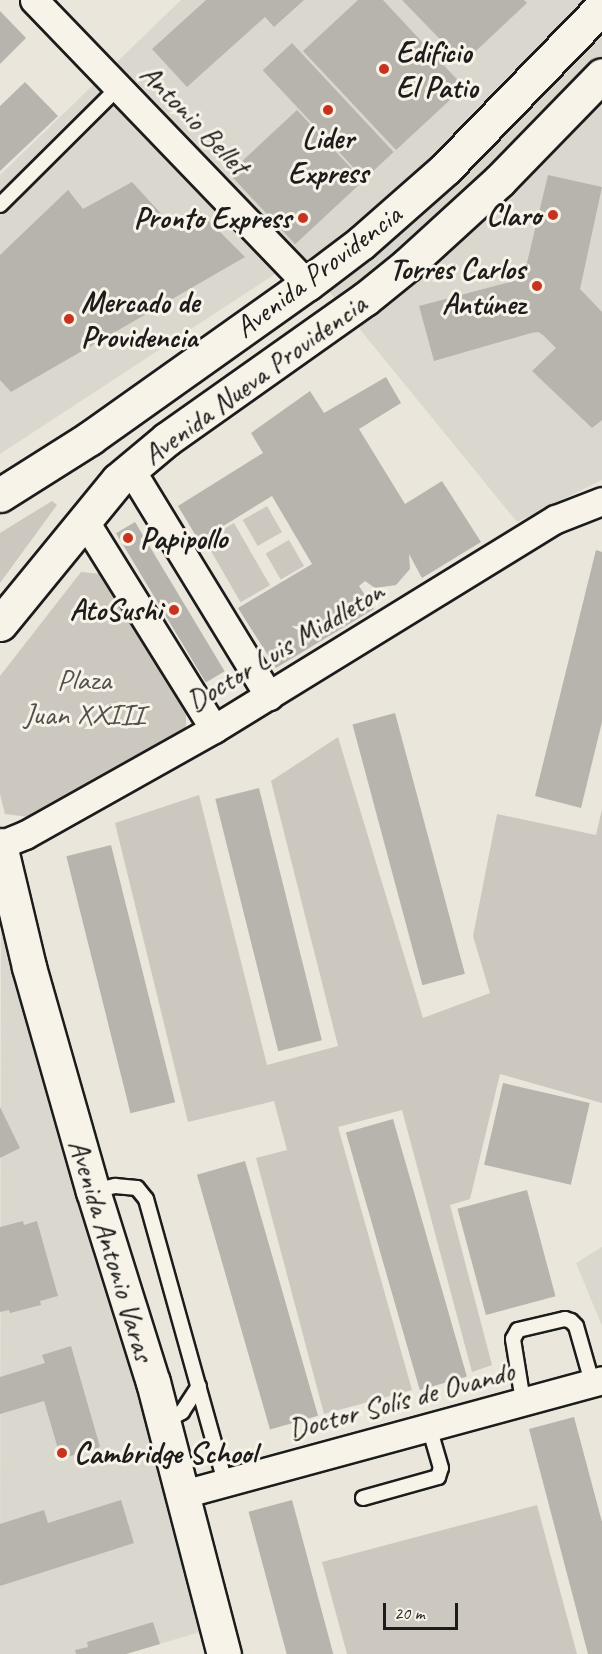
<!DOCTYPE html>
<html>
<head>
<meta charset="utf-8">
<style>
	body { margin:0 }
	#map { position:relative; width:602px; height:1654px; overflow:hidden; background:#eae6dc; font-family:Caveat,sans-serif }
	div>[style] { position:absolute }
	.built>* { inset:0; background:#dad7ce }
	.green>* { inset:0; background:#ccc8c0; transform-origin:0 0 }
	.building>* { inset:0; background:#b6b4ac; transform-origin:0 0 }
	.roads { filter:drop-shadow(2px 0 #1c1c1c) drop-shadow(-2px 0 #1c1c1c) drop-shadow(0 2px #1c1c1c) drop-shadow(0 -2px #1c1c1c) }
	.lane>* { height:14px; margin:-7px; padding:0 7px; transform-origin:7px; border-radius:7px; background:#f7f3e8 }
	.street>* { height:27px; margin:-13.5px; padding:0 13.5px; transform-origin:13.5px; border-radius:13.5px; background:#f7f3e8 }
	.secondary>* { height:33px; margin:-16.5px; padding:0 16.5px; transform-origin:16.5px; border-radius:16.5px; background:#f7f3e8 }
	.primary>* { height:33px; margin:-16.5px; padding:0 16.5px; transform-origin:16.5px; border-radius:16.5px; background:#f7f3e8 }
	.dots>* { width:16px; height:16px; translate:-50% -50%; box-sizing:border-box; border:3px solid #f7f3e8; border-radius:50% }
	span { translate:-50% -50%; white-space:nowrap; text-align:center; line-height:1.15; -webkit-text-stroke:6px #f7f3e8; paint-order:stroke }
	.poi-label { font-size:30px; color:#1c1c1c; font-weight:700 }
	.left { translate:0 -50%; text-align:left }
	.right { translate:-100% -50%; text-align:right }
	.street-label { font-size:30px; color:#1c1c1c }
	.park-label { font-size:30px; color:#51504d }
	.scale { position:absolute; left:383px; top:1603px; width:75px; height:27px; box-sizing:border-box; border:3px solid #1c1c1c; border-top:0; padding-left:8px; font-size:18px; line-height:21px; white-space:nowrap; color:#1c1c1c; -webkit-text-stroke:4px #f7f3e8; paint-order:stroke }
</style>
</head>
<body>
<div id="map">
	<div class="built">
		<div style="clip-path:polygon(181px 0,602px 0,602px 480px,517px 522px,301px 257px,0 454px,0 175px)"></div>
		<div style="clip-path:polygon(1px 917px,86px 1230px,118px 1313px,203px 1631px,126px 1654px,0 1654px)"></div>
		<div style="clip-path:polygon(602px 1247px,602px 1326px,576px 1263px)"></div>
	</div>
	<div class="green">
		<div style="clip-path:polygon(52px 501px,57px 505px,0 583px,0 533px)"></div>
		<div style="left:267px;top:506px;width:30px;height:28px;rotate:60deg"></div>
		<div style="left:234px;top:523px;width:72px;height:34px;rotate:60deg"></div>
		<div style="left:289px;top:540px;width:30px;height:27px;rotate:60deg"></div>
		<div style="clip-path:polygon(81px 572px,101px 574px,186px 714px,186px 730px,29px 817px,5px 814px,0 794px,0 676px)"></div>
		<div style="clip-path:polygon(338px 737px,423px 1018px,490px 993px,473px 936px,497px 814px,596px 835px,602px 809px,602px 1103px,500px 1074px,470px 1199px,450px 1205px,492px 1365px,472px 1372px,402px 1110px,338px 1127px,412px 1390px,324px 1414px,256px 1158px,287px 1150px,274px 1101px,188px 1122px,115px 823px,199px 795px,267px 1065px,338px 1046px,271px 781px)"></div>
		<div style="clip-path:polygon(537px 1505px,577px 1654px,347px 1654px,322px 1562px)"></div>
	</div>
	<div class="building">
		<div style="clip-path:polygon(206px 0,304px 0,274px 27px,265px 17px,187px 87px,152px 49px)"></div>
		<div style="clip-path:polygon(358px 0,383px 0,464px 87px,396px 150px,303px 51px)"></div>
		<div style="clip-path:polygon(402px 0,524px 0,527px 3px,463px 63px)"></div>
		<div style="clip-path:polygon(0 11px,26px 38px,0 64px)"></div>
		<div style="left:292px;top:43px;width:149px;height:40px;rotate:47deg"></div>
		<div style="clip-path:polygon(25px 82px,58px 116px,0 171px,0 106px)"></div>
		<div style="left:297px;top:110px;width:97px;height:93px;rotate:47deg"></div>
		<div style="clip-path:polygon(548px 175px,602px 187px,580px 289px,602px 312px,602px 420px,592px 428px,532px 371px,556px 348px,543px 335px,538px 332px,531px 333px,434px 361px,419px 306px,518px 280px,525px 271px)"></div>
		<div style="clip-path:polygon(132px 182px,177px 231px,200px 212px,245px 257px,11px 392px,0 380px,0 255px,68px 190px,83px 209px)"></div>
		<div style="clip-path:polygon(386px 377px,401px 403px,359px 429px,405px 504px,442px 481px,481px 542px,422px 578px,409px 554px,410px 569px,396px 585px,375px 588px,365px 581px,359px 586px,374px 609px,276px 668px,238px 608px,312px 564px,272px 496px,199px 541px,178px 506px,263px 453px,251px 433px,310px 391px,324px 413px)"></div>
		<div style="left:135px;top:522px;width:174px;height:22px;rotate:59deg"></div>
		<div style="clip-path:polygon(596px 550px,602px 552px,602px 722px,581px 808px,535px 796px)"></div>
		<div style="left:395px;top:713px;width:270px;height:44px;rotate:75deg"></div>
		<div style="left:259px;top:788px;width:260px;height:45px;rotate:76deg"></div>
		<div style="left:111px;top:845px;width:265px;height:46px;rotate:76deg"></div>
		<div style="left:503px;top:1083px;width:89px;height:84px;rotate:13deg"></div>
		<div style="clip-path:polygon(0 1107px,20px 1148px,0 1158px)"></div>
		<div style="left:393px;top:1119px;width:268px;height:49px;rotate:74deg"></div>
		<div style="left:245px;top:1161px;width:265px;height:50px;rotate:74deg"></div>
		<div style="left:527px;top:1190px;width:110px;height:72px;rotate:75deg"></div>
		<div style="clip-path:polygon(23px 1221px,24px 1225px,37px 1221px,58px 1296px,40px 1301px,41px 1305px,10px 1313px,9px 1310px,0 1312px,0 1227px)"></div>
		<div style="clip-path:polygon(71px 1346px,100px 1447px,61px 1459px,44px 1401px,0 1414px,0 1377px,45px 1363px,42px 1355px)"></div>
		<div style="clip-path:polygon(574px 1417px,602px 1522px,602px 1654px,588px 1654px,529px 1429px)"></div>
		<div style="clip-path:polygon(121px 1500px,134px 1543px,0 1586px,0 1524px,44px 1510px,48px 1523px)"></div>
		<div style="left:292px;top:1500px;width:160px;height:45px;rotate:75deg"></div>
		<div style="clip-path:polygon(153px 1622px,160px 1644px,126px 1654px,76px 1654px,75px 1650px,88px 1647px,87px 1642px)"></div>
	</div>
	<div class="roads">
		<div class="lane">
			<div style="left:0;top:205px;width:168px;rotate:-44.8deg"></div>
			<div style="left:93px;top:1191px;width:23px;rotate:-13deg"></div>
			<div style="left:115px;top:1186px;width:22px;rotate:5deg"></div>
			<div style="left:137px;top:1188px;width:14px;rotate:51deg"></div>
			<div style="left:146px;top:1199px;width:294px;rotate:74.4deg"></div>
			<div style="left:523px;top:1401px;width:63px;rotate:-99.2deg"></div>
			<div style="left:513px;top:1339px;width:10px;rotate:-61deg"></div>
			<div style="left:518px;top:1330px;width:48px;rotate:-13.2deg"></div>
			<div style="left:565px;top:1319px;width:6px;rotate:18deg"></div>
			<div style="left:571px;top:1321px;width:7px;rotate:45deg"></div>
			<div style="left:576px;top:1326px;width:58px;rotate:74.1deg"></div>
			<div style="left:164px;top:1422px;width:21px;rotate:-29deg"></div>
			<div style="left:182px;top:1412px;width:31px;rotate:-57deg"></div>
			<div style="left:363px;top:1498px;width:78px;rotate:-15.6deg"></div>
			<div style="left:438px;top:1477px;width:9px;rotate:-72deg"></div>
			<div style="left:441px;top:1468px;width:43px;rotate:-106.3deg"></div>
		</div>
		<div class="street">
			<div style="left:34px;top:0;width:394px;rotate:46.1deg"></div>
			<div style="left:131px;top:470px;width:265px;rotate:58.6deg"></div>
			<div style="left:84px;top:520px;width:246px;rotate:58.1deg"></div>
			<div style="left:0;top:845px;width:27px;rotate:-22deg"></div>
			<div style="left:25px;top:835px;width:217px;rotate:-29.3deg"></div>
			<div style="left:214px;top:729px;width:401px;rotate:-31.6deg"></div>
			<div style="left:556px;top:519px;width:49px;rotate:-21.4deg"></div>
			<div style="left:183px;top:1494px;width:434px;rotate:-15.2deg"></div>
		</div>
		<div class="secondary">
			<div style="left:0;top:845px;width:125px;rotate:76.6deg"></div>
			<div style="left:29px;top:967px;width:233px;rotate:74.1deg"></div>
			<div style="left:93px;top:1191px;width:200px;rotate:72.6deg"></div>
			<div style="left:153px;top:1382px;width:281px;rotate:75.4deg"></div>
		</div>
		<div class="primary">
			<div style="left:0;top:495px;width:107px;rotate:-32.3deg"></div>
			<div style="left:90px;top:438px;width:266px;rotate:-35.4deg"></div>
			<div style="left:307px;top:284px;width:68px;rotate:-37.2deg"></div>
			<div style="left:361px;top:243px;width:113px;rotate:-41.4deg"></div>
			<div style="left:446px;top:168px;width:224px;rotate:-45.9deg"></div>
			<div style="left:0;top:624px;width:186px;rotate:-50.7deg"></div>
			<div style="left:118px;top:480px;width:64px;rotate:-39.9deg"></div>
			<div style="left:167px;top:439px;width:242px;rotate:-35.3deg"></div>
			<div style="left:365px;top:299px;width:54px;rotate:-39deg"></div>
			<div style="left:407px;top:265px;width:126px;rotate:-42.4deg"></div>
			<div style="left:500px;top:180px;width:146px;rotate:-45.8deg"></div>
		</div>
	</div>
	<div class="dots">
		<div style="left:384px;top:69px;background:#c8321e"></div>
		<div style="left:328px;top:110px;background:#c8321e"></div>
		<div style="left:553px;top:215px;background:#c8321e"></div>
		<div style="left:303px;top:218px;background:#c8321e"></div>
		<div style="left:537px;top:286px;background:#c8321e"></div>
		<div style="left:69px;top:319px;background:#c8321e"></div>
		<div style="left:128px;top:538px;background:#c8321e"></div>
		<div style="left:174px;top:610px;background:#c8321e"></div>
		<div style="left:62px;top:1453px;background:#c8321e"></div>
	</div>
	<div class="poi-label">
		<span class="left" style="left:396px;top:69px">Edificio<br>El Patio</span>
		<span style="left:328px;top:155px">Lider<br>Express</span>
		<span class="right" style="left:541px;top:215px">Claro</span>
		<span class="right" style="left:291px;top:218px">Pronto Express</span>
		<span class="right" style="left:525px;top:286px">Torres Carlos<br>Antúnez</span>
		<span class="left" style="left:81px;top:319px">Mercado de<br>Providencia</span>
		<span class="left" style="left:140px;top:538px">Papipollo</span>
		<span class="right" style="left:162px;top:610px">AtoSushi</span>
		<span class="left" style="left:74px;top:1453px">Cambridge School</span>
	</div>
	<div class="street-label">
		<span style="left:195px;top:119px;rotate:46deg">Antonio Bellet</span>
		<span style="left:318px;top:271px;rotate:-37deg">Avenida Providencia</span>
		<span style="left:254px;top:379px;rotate:-36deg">Avenida Nueva Providencia</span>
		<span style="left:285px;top:646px;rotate:-31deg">Doctor Luis Middleton</span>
		<span style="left:112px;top:1250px;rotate:73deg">Avenida Antonio Varas</span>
		<span style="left:401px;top:1400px;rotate:-15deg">Doctor Solís de Ovando</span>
	</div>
	<div class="park-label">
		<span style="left:84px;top:696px">Plaza<br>Juan XXIII</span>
	</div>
	<div class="scale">20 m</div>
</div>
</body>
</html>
